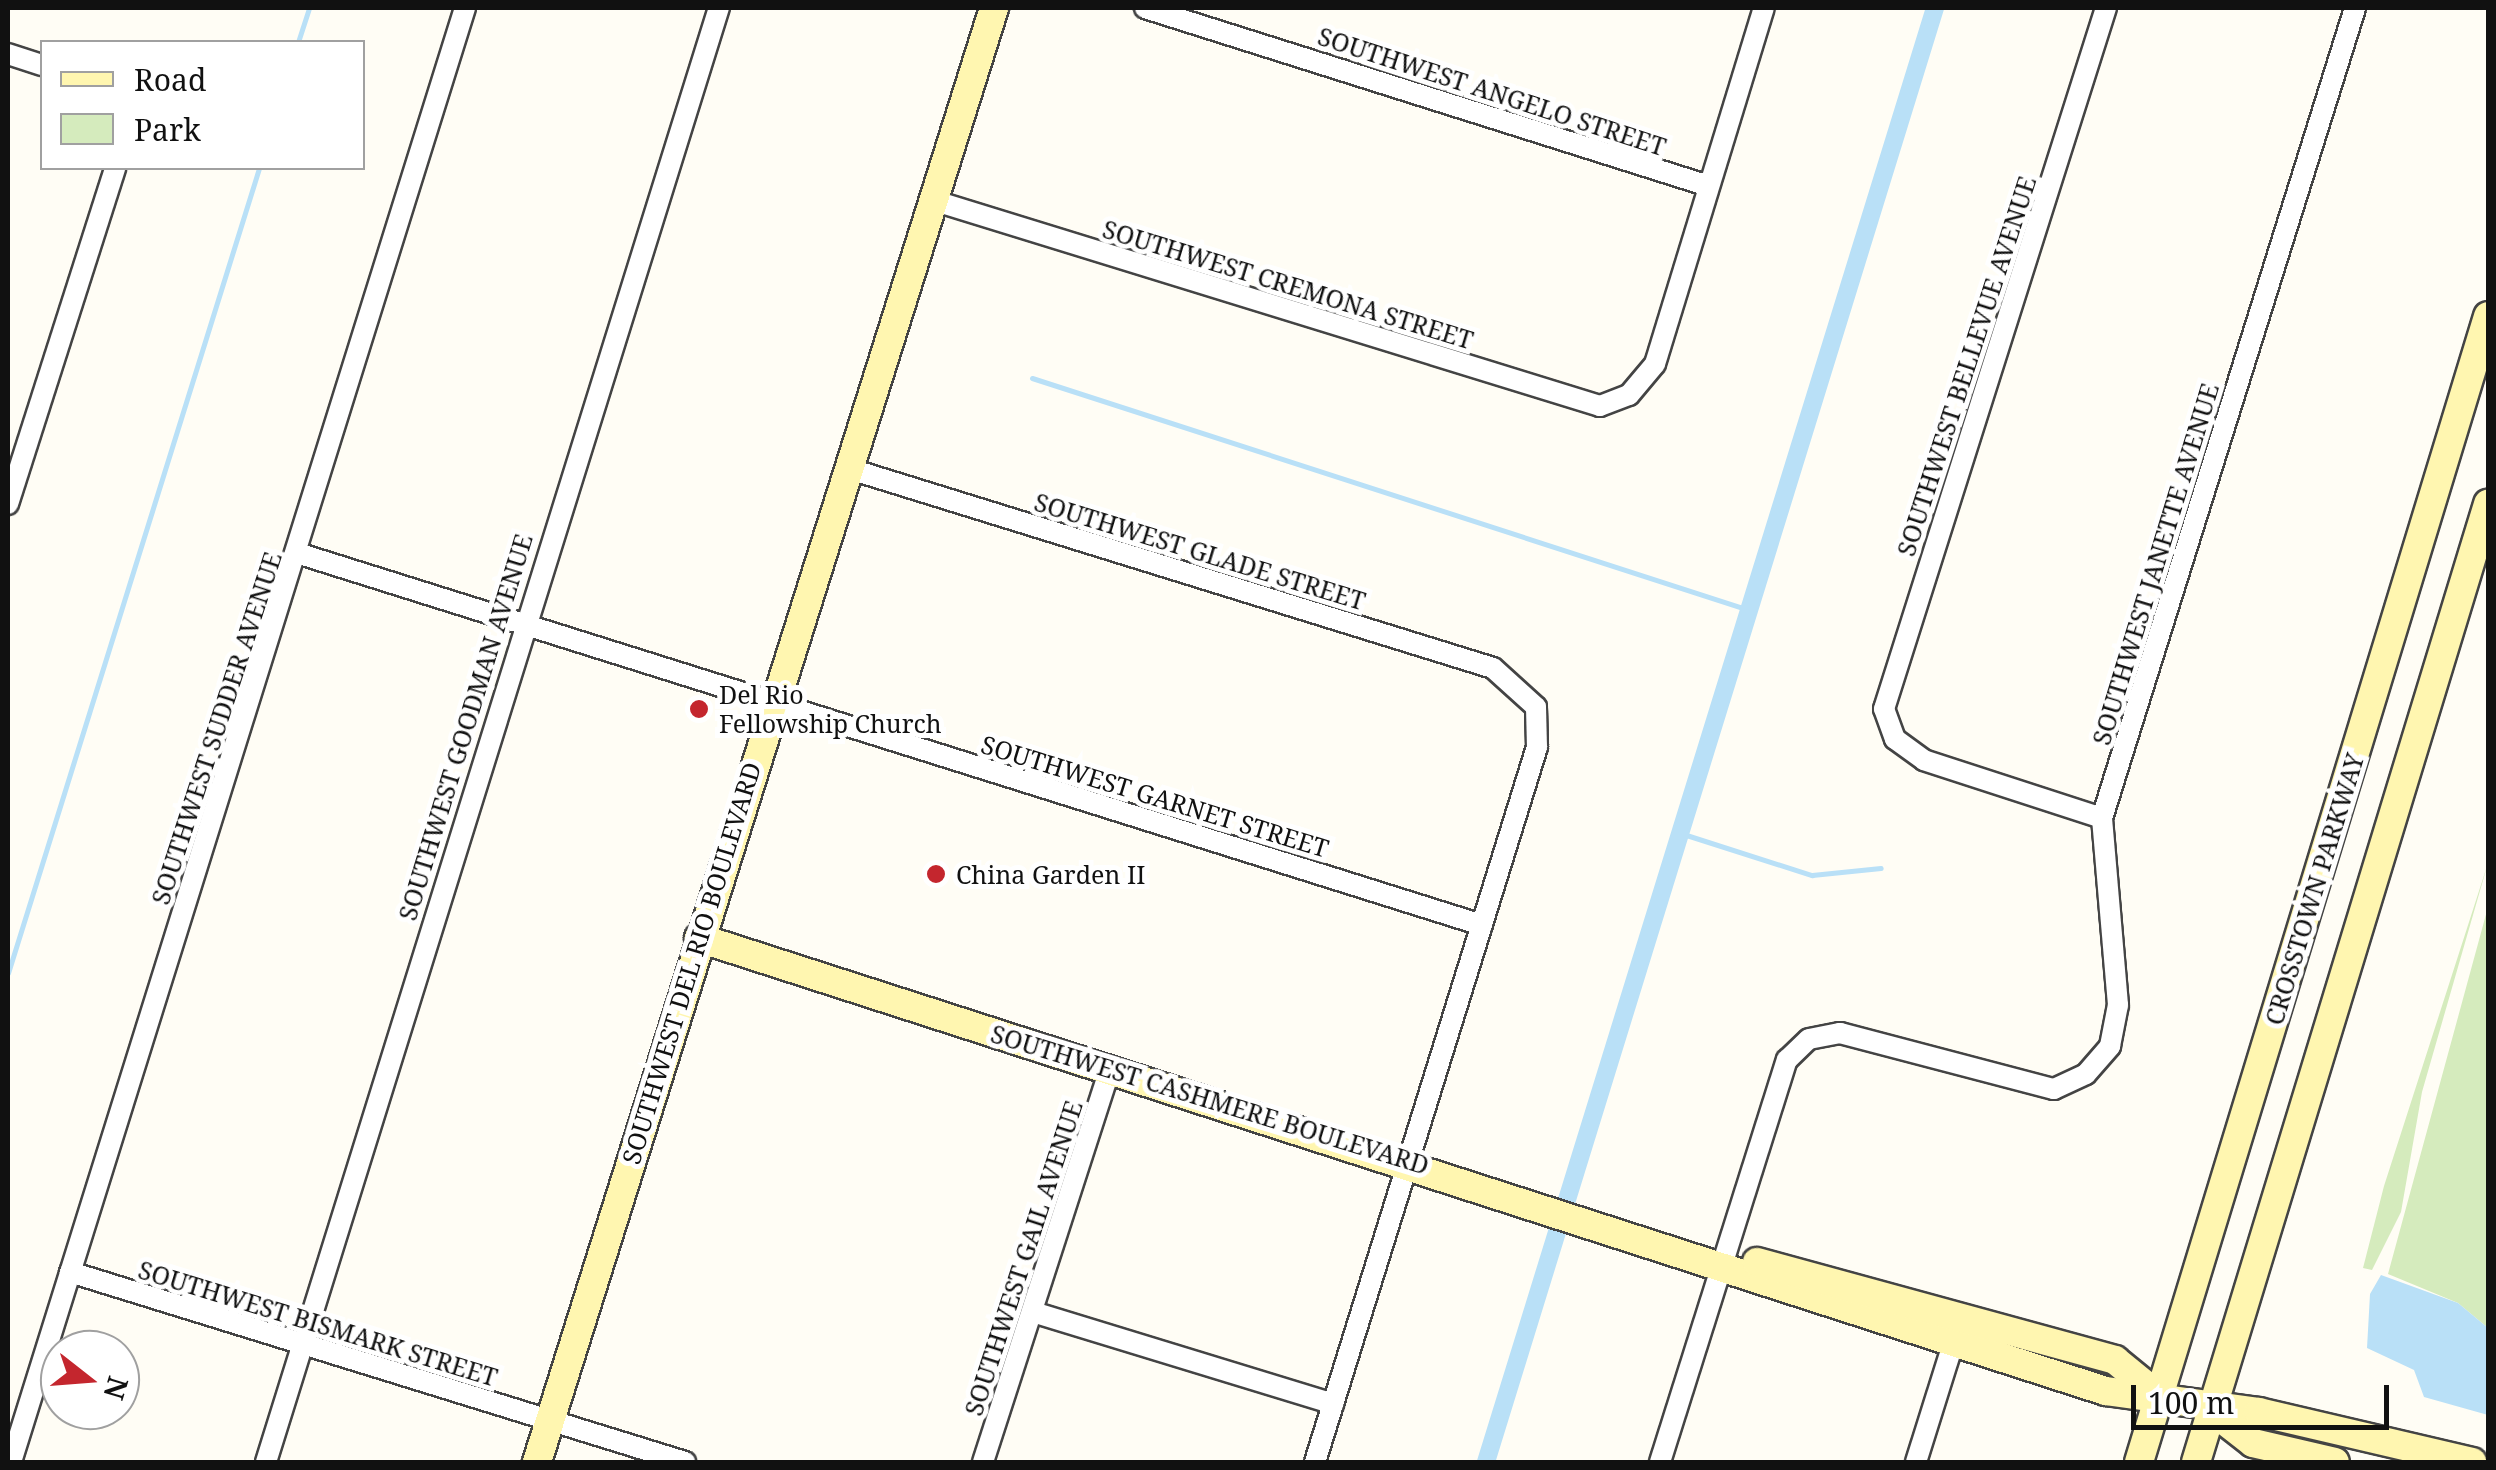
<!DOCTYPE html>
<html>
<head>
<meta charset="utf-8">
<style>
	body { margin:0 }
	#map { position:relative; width:2496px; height:1470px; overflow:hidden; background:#fffdf5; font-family:"Noto Serif",serif }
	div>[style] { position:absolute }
	.green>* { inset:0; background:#d5ebbd }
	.water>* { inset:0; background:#b9e0f7 }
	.stream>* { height:5px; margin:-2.5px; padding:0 2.5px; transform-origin:2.5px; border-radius:2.5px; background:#b9e0f7 }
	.canal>* { height:18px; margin:-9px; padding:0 9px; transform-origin:9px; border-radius:9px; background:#b9e0f7 }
	.roads { filter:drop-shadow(2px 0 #444) drop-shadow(-2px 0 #444) drop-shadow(0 2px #444) drop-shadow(0 -2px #444) }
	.street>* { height:20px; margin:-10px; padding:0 10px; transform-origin:10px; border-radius:10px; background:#fff }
	.secondary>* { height:28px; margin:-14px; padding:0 14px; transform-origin:14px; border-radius:14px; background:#fff6b0 }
	.dots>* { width:28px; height:28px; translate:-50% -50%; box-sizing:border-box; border:5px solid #fff; border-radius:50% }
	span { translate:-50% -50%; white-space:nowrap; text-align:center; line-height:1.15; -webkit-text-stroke:10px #fff; paint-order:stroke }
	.street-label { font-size:25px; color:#111 }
	.poi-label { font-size:25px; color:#111 }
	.left { translate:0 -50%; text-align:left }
	.frame { position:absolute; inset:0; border:10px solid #111; pointer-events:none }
	.legend { position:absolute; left:40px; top:40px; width:325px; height:130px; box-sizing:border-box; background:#fff; border:2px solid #a0a0a0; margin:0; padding:12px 18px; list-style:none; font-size:30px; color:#111 }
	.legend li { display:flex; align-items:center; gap:20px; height:50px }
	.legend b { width:50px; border:2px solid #a0a0a0 }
	.north { position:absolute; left:40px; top:1330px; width:100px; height:100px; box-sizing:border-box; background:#fff; border:2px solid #a0a0a0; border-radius:50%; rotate:107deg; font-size:28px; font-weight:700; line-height:40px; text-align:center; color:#111 }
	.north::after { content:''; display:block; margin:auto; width:35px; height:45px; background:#c4262e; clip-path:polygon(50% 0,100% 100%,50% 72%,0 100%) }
	.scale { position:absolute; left:2131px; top:1385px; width:258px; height:45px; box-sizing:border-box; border:5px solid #111; border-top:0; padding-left:12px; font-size:30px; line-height:35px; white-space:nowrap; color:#111; -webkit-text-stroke:8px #fff; paint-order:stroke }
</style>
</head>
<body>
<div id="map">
	<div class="green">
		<div style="clip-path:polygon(2488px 863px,2422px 1092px,2401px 1212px,2372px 1270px,2363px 1268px,2384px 1186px)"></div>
		<div style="clip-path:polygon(2488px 907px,2488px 1328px,2458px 1303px,2388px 1274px)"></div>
	</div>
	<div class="water">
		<div style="clip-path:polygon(2381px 1275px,2458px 1303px,2488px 1328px,2488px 1415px,2424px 1397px,2414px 1370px,2367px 1348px,2370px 1294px)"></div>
	</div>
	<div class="stream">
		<div style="left:298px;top:42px;width:36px;rotate:-72deg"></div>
		<div style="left:1032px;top:378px;width:754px;rotate:17.93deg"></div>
		<div style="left:1680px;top:833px;width:139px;rotate:17.7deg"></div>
		<div style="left:1812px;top:875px;width:69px;rotate:-5.8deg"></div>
		<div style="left:8px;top:973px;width:843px;rotate:-72.68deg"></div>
	</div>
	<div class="canal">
		<div style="left:1486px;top:1462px;width:1522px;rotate:-72.84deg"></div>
	</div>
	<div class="roads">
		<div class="street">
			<div style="left:1145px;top:8px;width:591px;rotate:17.52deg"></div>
			<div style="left:8px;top:54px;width:36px;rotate:18deg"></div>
			<div style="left:932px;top:200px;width:699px;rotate:17.14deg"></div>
			<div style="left:1600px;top:406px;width:31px;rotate:-21deg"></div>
			<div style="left:1629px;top:395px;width:40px;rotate:-50deg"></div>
			<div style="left:1655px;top:364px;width:372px;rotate:-73deg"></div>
			<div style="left:847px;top:468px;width:676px;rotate:17.2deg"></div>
			<div style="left:1493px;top:668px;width:58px;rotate:42.2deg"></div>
			<div style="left:1536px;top:707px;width:40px;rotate:88.6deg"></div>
			<div style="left:1537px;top:747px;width:749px;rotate:107.25deg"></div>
			<div style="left:8px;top:504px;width:353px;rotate:-72.3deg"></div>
			<div style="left:297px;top:553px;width:1242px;rotate:17.43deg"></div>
			<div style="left:2102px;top:818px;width:187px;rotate:-162deg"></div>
			<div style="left:1924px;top:760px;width:36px;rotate:-144deg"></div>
			<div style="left:1895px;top:739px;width:32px;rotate:-110deg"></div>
			<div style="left:1884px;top:709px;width:735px;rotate:-72.43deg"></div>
			<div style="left:70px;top:1272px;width:644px;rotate:17.17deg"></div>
			<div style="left:1033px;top:1312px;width:314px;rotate:17deg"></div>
			<div style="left:11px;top:1462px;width:1523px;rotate:-72.66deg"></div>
			<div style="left:266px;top:1462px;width:1523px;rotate:-72.7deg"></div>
			<div style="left:983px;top:1462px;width:413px;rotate:-72.1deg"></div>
			<div style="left:1660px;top:1462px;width:422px;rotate:-72.5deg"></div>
			<div style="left:1787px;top:1060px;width:30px;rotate:-44deg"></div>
			<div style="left:1809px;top:1039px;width:32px;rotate:-11deg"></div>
			<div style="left:1840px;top:1033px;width:221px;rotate:14.7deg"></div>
			<div style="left:2054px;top:1089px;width:35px;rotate:-25deg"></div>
			<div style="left:2086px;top:1074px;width:37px;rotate:-49deg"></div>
			<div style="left:2110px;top:1046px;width:42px;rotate:-79deg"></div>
			<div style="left:2118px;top:1005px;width:188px;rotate:-94.9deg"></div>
			<div style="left:2102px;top:818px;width:849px;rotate:-72.65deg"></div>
			<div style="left:1916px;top:1462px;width:124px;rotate:-72.6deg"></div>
		</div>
		<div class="secondary">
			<div style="left:699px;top:938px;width:1478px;rotate:17.85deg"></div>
			<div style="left:2106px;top:1391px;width:154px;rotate:7.8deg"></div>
			<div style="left:2259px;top:1412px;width:219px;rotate:13.2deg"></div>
			<div style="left:1757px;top:1262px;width:371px;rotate:15.3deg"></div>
			<div style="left:2115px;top:1360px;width:57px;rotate:39.3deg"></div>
			<div style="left:2212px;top:1411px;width:52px;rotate:38deg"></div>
			<div style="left:2253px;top:1443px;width:84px;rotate:13deg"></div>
			<div style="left:537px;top:1462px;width:1524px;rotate:-72.55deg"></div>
			<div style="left:2139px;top:1462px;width:1198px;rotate:-73.06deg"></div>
			<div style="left:2196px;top:1462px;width:1002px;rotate:-73.05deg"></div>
		</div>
	</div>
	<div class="dots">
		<div style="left:699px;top:709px;background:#c4262e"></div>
		<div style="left:936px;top:874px;background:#c4262e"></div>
	</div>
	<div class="street-label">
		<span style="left:1492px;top:91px;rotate:18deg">SOUTHWEST ANGELO STREET</span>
		<span style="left:1288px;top:284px;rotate:17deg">SOUTHWEST CREMONA STREET</span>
		<span style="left:1966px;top:366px;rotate:-72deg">SOUTHWEST BELLEVUE AVENUE</span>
		<span style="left:1200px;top:551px;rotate:17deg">SOUTHWEST GLADE STREET</span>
		<span style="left:2155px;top:564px;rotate:-73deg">SOUTHWEST JANETTE AVENUE</span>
		<span style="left:465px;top:727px;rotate:-73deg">SOUTHWEST GOODMAN AVENUE</span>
		<span style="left:216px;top:728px;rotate:-72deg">SOUTHWEST SUDDER AVENUE</span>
		<span style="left:1155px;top:796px;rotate:17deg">SOUTHWEST GARNET STREET</span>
		<span style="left:2314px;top:889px;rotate:-73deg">CROSSTOWN PARKWAY</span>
		<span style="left:691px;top:963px;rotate:-73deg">SOUTHWEST DEL RIO BOULEVARD</span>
		<span style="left:1210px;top:1099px;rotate:17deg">SOUTHWEST CASHMERE BOULEVARD</span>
		<span style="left:1023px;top:1258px;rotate:-72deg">SOUTHWEST GAIL AVENUE</span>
		<span style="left:318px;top:1323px;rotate:17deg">SOUTHWEST BISMARK STREET</span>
	</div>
	<div class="poi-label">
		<span class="left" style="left:719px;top:709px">Del Rio<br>Fellowship Church</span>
		<span class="left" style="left:956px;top:874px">China Garden II</span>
	</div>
	<div class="frame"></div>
	<ul class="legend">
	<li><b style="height:12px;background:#fff6b0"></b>Road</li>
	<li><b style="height:28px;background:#d5ebbd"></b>Park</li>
	</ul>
	<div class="north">N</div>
	<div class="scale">100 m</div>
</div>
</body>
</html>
